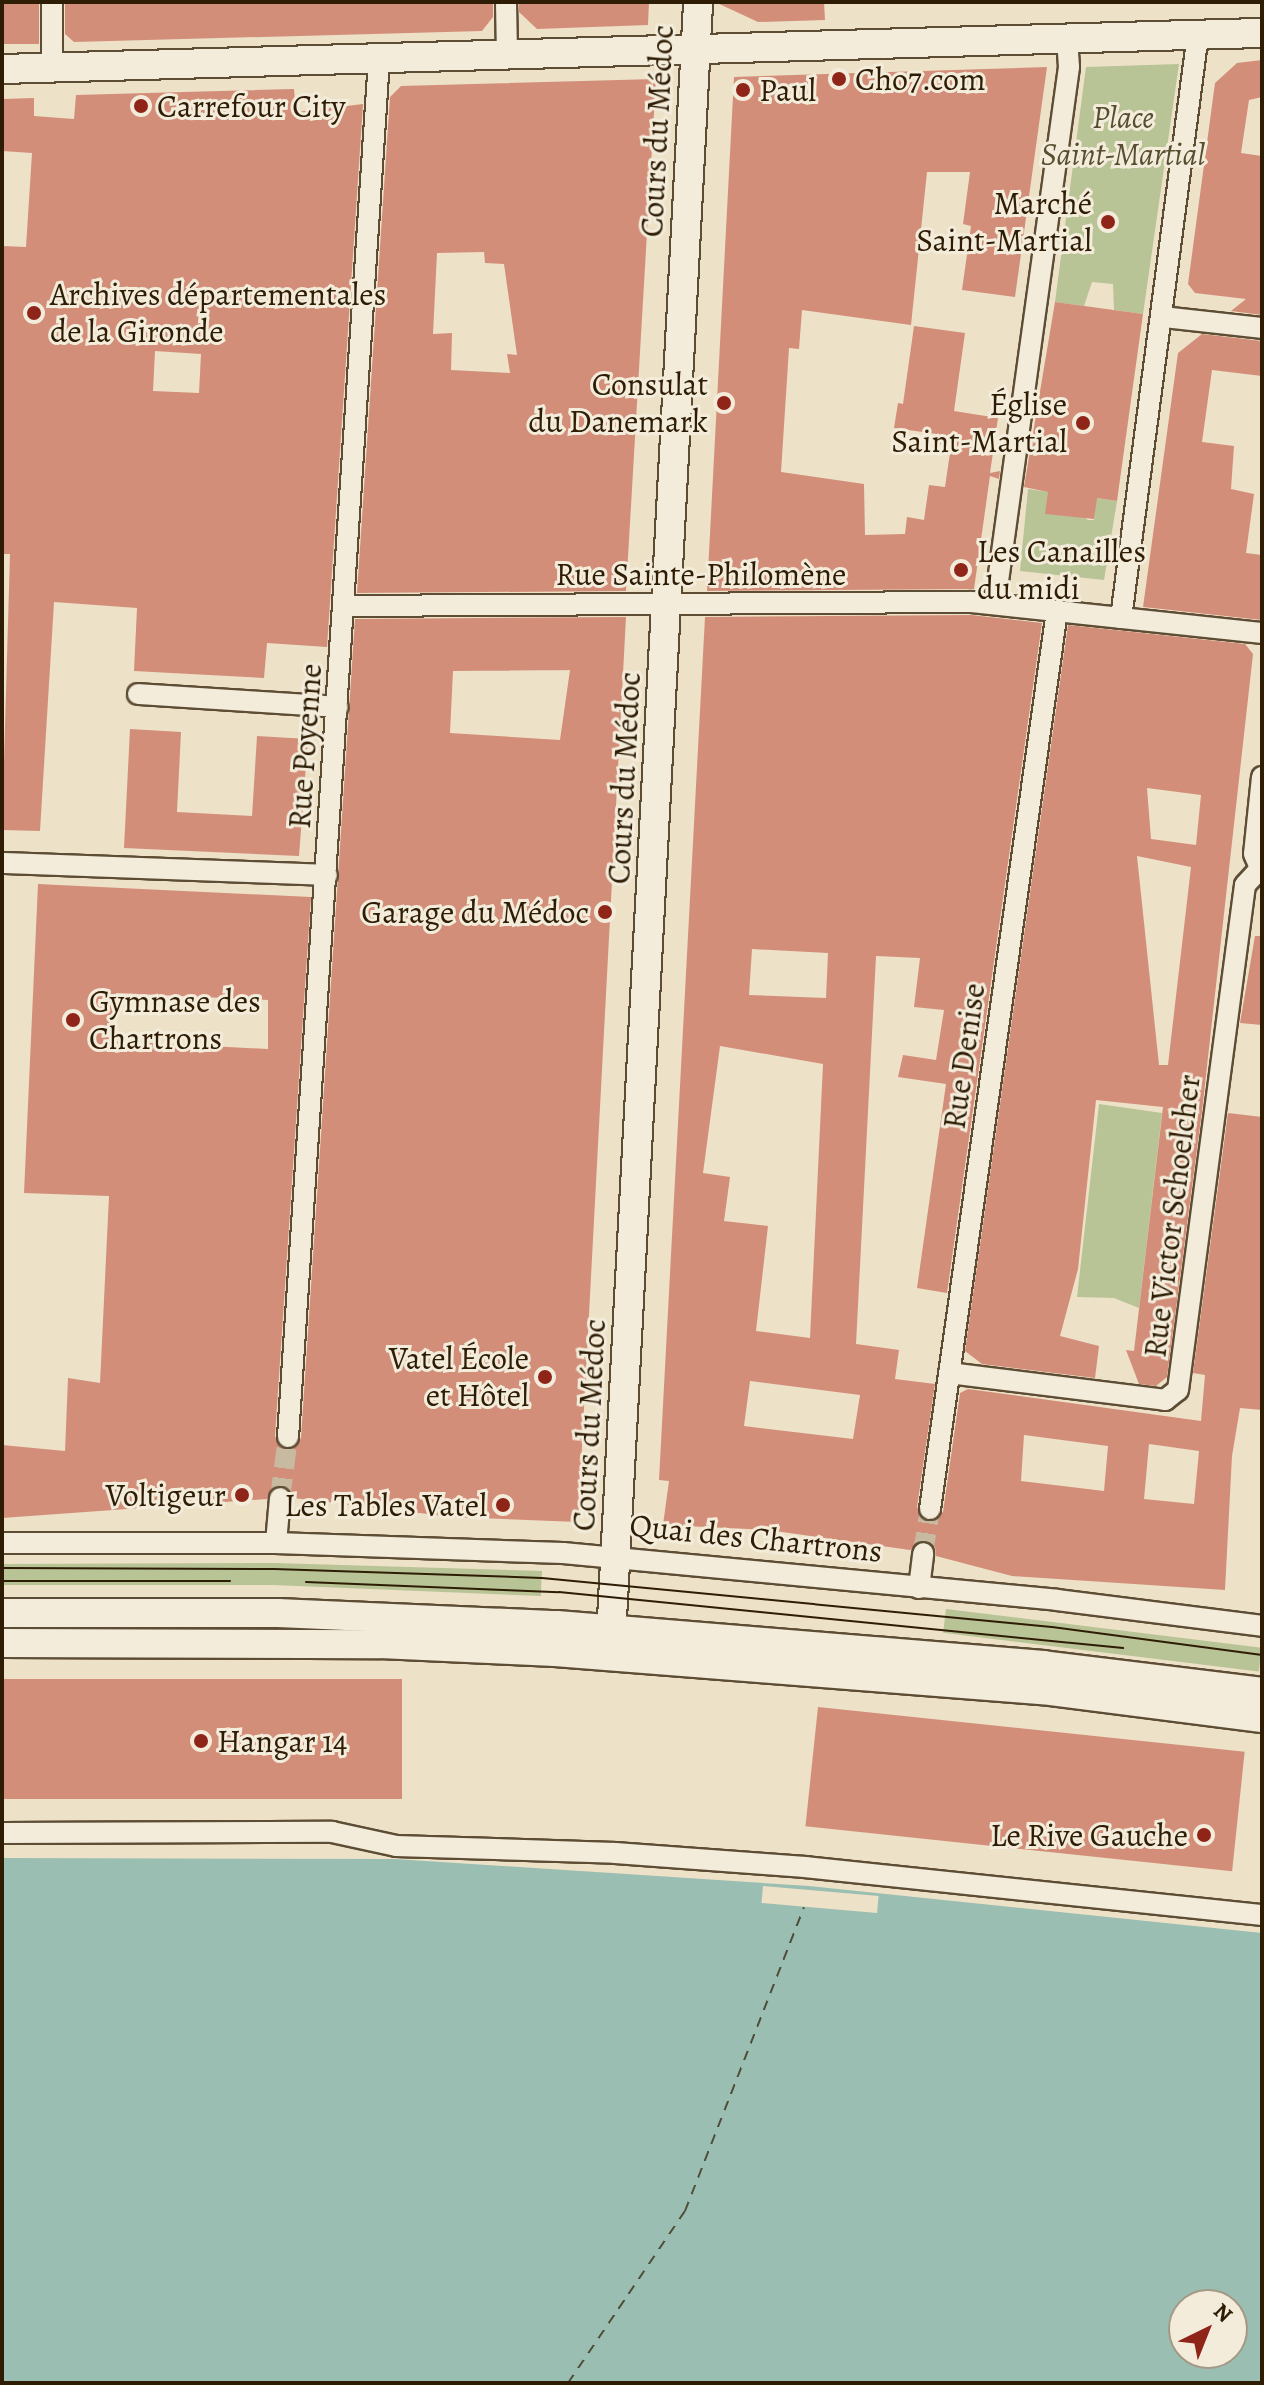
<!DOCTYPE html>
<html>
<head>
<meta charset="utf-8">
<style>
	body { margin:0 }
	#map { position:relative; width:1264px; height:2385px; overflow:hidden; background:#ede1c8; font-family:Alegreya,serif }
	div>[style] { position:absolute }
	.green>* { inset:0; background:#b8c396; transform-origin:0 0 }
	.water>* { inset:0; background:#9abeb1 }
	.pier>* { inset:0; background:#ede1c8; transform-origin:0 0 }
	.ferry>* { height:2px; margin-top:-1px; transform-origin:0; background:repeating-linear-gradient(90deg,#4e4d38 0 10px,transparent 0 18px) }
	.building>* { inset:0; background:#d38e79; transform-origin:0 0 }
	.street-tunnel>* { height:20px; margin-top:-10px; transform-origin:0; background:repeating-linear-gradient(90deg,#c7baa1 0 20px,transparent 0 30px) }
	.roads { filter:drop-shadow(2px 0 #5e4d35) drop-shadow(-2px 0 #5e4d35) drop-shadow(0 2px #5e4d35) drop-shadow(0 -2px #5e4d35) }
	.street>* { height:20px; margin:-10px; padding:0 10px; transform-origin:10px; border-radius:10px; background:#f3ecdb }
	.secondary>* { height:28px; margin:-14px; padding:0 14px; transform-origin:14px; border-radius:14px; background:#f3ecdb }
	.tram>* { height:2px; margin:-1px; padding:0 1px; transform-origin:1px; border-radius:1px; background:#2e1c04 }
	.dots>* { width:22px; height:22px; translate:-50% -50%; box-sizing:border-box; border:4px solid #f3ecdb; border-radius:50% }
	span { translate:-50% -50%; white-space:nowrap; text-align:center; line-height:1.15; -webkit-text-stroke:6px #f3ecdb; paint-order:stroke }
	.poi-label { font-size:32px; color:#2e1c04 }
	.left { translate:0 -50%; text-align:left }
	.right { translate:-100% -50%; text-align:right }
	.park-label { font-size:32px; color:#574e30; font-style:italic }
	.street-label { font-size:32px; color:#2e1c04 }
	.frame { position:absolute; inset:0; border:4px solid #2e1c04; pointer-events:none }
	.north { position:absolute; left:1168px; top:2289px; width:80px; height:80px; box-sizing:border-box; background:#f3ecdb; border:2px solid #a49985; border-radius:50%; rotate:43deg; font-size:22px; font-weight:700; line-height:32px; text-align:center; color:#2e1c04 }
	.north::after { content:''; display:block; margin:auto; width:28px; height:36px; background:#8f2418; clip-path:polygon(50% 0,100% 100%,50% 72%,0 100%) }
</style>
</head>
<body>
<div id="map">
	<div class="green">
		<div style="clip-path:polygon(1179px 64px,1143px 314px,1114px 310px,1113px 284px,1092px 282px,1084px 306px,1055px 302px,1086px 67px)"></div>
		<div style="clip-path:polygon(1028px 489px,1049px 492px,1088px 520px,1094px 520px,1096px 498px,1117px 501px,1104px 580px,1020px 571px)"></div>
		<div style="clip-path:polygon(1099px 1104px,1162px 1113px,1139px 1308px,1114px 1298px,1077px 1297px)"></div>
		<div style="clip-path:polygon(274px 1563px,542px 1571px,541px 1591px,541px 1596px,273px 1585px,2px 1585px,2px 1564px)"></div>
		<div style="left:946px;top:1609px;width:318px;height:24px;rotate:7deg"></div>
	</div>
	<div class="water">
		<div style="clip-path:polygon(evenodd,2px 1858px,395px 1859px,809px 1886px,1262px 1933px,1262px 2383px,2px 2383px,2px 1858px,1184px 2305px,1232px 2305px,1232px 2353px,1184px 2353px,1184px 2305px)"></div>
	</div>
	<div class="pier">
		<div style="left:763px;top:1886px;width:116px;height:17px;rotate:5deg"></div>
	</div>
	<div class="ferry">
		<div style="left:568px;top:2383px;width:208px;rotate:-55.8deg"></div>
		<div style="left:685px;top:2211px;width:326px;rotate:-68.6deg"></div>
	</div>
	<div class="building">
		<div style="left:2px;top:2px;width:37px;height:42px"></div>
		<div style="clip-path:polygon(65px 2px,493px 2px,493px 17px,482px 31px,74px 42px,65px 34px)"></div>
		<div style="clip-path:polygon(519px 2px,649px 2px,648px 25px,537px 29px,519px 12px)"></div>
		<div style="clip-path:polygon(715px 2px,824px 2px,825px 20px,758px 22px)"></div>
		<div style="clip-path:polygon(1262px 60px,1262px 97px,1249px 100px,1241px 153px,1262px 156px,1262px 315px,1231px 311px,1246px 299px,1195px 293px,1188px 284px,1215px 83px,1237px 63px)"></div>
		<div style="clip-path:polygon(1047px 67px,1015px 297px,962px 290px,971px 226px,963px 224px,970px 172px,927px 172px,911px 325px,802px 310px,799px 349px,789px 348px,781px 472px,864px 484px,865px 535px,905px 534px,907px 517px,924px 520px,929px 485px,945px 487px,951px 446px,935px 444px,937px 434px,894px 428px,898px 403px,903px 404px,914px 326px,965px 333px,954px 411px,998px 418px,990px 473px,1000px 471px,999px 479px,990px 476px,974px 589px,707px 591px,734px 77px)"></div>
		<div style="clip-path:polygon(evenodd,656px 79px,626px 591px,357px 593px,390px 97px,401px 86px,656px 79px,484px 252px,485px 263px,504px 264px,517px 355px,507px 354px,510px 373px,451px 370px,452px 333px,433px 334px,437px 253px,484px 252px)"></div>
		<div style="clip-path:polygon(evenodd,294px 89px,296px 112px,363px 104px,327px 647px,267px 643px,264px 678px,134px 671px,137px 608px,54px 602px,40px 831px,2px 830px,10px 554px,2px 554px,2px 246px,26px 247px,32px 153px,2px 151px,2px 99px,34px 98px,34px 116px,74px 119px,76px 95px,294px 89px,155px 351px,201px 354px,199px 393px,153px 391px,155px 351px)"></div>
		<div style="clip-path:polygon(1055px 302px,1143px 314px,1117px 501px,1097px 498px,1094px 519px,1045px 514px,1048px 492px,1024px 487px)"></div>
		<div style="clip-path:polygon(1202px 334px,1262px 341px,1262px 376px,1212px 370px,1202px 442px,1234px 446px,1231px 489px,1254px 494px,1246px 553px,1262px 555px,1262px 620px,1143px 607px,1178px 353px)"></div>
		<div style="clip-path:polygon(evenodd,971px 615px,1042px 623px,947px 1293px,917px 1288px,946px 1084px,898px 1077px,903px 1055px,936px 1060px,944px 1010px,914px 1007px,920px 958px,876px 956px,856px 1344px,899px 1350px,895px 1379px,935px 1384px,917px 1507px,927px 1522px,943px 1512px,960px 1393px,968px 1389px,1201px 1421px,1205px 1375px,1193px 1373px,1228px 1113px,1262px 1117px,1262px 1410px,1240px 1408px,1232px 1456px,1225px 1590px,1012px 1576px,936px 1556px,935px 1547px,924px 1540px,910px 1550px,768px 1530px,663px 1525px,669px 1481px,659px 1480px,705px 617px,971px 615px,752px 949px,828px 953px,826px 998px,749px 995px,752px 949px,971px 615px,720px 1046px,823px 1064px,810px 1338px,756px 1331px,768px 1226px,724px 1221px,730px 1177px,703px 1173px,720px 1046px,971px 615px,750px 1381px,860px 1395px,853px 1439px,744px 1426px,750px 1381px,971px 615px,1024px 1435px,1108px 1446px,1104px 1491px,1021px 1481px,1024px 1435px,971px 615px,1149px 1444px,1199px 1451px,1194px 1504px,1144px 1499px,1149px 1444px)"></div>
		<div style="clip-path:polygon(evenodd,626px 617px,578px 1522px,453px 1517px,293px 1498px,280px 1485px,267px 1499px,2px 1518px,2px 1445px,65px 1451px,68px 1378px,100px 1383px,109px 1196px,24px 1193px,38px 884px,311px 897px,275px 1436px,280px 1447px,293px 1449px,301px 1438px,355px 619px,626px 617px,570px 670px,560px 740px,450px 733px,453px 671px,570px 670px,626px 617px,116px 993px,268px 1000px,268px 1049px,114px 1041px,116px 993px)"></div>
		<div style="clip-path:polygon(evenodd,1068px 625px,1245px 644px,1253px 654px,1202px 1111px,1167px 1377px,1156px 1386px,1139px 1384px,1126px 1350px,1134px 1351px,1163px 1107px,1096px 1100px,1078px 1269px,1060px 1336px,1099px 1346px,1095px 1378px,982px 1364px,965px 1351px,1068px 625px,1147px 788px,1201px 795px,1196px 845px,1151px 839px,1147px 788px,1068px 625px,1137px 856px,1191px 867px,1168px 1065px,1159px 1065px,1137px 856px)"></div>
		<div style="clip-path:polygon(130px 729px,181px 732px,177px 812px,252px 816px,257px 736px,308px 739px,299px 856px,124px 848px)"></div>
		<div style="clip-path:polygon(1255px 936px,1262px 936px,1262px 1025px,1240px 1023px)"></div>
		<div style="left:2px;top:1679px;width:400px;height:120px"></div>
		<div style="left:818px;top:1707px;width:429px;height:120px;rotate:6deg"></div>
	</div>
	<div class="street-tunnel">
		<div style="left:280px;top:1498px;width:62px;rotate:-82.5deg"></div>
		<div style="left:923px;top:1553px;width:45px;rotate:-81deg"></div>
	</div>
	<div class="roads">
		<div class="street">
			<div style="left:52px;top:2px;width:66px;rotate:90deg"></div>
			<div style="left:506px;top:2px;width:54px;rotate:88.9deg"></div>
			<div style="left:1163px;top:317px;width:100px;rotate:6.3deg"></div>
			<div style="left:995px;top:603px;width:541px;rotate:-82.14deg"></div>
			<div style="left:1069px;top:67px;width:28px;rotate:-94deg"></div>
			<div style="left:345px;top:606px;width:627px;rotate:-0.37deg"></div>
			<div style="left:972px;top:602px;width:292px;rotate:6.1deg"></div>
			<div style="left:1121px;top:618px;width:589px;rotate:-82.49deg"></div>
			<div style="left:138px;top:694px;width:200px;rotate:3.7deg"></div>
			<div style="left:1262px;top:777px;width:77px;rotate:95.9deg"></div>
			<div style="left:1254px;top:854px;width:20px;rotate:66deg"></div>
			<div style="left:2px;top:863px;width:325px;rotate:2.1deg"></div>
			<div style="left:949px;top:1373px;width:218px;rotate:7.1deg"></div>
			<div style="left:1165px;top:1400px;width:16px;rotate:-38deg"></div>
			<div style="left:1178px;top:1390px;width:509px;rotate:-82.44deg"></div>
			<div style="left:1245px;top:885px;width:21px;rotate:-47deg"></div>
			<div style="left:288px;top:1437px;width:1381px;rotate:-86.22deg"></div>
			<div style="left:930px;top:1509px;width:907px;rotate:-81.95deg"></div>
			<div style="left:2px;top:1543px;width:274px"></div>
			<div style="left:276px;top:1543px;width:287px;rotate:2deg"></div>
			<div style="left:563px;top:1553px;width:496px;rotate:5.4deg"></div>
			<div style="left:1057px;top:1600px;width:207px;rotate:7.2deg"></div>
			<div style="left:276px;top:1543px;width:45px;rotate:-84.9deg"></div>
			<div style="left:919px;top:1588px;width:35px;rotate:-83deg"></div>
			<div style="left:2px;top:1833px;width:330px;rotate:-0.2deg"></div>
			<div style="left:332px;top:1832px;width:66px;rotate:12.3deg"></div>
			<div style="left:396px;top:1846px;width:219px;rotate:1.8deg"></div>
			<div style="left:615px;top:1853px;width:191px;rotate:4.2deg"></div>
			<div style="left:805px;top:1867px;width:460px;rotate:6deg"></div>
		</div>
		<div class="secondary">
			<div style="left:2px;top:69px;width:1261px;rotate:-1.64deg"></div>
			<div style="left:2px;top:1613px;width:276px"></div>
			<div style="left:278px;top:1613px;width:279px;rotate:2.5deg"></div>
			<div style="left:557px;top:1625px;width:488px;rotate:4.7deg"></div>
			<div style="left:1043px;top:1665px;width:221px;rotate:7deg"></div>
			<div style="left:2px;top:1643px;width:378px;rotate:0.2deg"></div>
			<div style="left:380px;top:1644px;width:175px;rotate:2.6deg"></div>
			<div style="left:555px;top:1652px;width:489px;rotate:4.5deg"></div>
			<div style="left:1043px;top:1690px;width:221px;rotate:7.3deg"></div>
			<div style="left:610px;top:1656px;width:1656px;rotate:-86.95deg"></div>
		</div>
	</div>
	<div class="tram">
		<div style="left:2px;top:1568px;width:272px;rotate:0.2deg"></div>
		<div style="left:274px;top:1569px;width:268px;rotate:1.9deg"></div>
		<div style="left:542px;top:1578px;width:512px;rotate:5.49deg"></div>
		<div style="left:1052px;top:1627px;width:212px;rotate:7.6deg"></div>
		<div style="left:2px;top:1581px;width:228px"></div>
		<div style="left:306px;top:1582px;width:253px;rotate:2.3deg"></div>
		<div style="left:559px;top:1592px;width:567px;rotate:5.67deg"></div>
	</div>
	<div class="dots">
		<div style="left:839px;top:79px;background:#8f2418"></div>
		<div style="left:743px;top:90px;background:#8f2418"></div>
		<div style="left:141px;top:106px;background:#8f2418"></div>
		<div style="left:1108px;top:222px;background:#8f2418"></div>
		<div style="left:34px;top:313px;background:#8f2418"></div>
		<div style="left:724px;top:403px;background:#8f2418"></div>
		<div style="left:1083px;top:423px;background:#8f2418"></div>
		<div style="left:961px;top:570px;background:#8f2418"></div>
		<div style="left:605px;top:912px;background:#8f2418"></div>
		<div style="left:73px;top:1020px;background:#8f2418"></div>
		<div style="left:545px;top:1377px;background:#8f2418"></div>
		<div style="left:242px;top:1495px;background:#8f2418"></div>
		<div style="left:503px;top:1505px;background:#8f2418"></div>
		<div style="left:201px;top:1741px;background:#8f2418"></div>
		<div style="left:1204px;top:1835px;background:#8f2418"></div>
	</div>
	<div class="poi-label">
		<span class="left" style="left:855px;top:79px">Cho7.com</span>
		<span class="left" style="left:759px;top:90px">Paul</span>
		<span class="left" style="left:157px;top:106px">Carrefour City</span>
		<span class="right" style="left:1092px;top:222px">Marché<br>Saint-Martial</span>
		<span class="left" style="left:50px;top:313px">Archives départementales<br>de la Gironde</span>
		<span class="right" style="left:708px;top:403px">Consulat<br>du Danemark</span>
		<span class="right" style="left:1067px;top:423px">Église<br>Saint-Martial</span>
		<span class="left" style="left:977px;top:570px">Les Canailles<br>du midi</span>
		<span class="right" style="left:589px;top:912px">Garage du Médoc</span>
		<span class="left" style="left:89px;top:1020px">Gymnase des<br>Chartrons</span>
		<span class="right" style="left:529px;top:1377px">Vatel École<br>et Hôtel</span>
		<span class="right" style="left:226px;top:1495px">Voltigeur</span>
		<span class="right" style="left:487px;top:1505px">Les Tables Vatel</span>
		<span class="left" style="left:217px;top:1741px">Hangar 14</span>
		<span class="right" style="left:1188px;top:1835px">Le Rive Gauche</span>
	</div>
	<div class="park-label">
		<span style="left:1123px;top:136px">Place<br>Saint-Martial</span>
	</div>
	<div class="street-label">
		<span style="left:657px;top:131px;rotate:-87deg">Cours du Médoc</span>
		<span style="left:701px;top:574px">Rue Sainte-Philomène</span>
		<span style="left:305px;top:746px;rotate:-86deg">Rue Poyenne</span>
		<span style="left:624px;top:778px;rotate:-87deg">Cours du Médoc</span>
		<span style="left:964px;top:1056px;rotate:-82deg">Rue Denise</span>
		<span style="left:1172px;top:1216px;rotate:-83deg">Rue Victor Schoelcher</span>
		<span style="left:589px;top:1425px;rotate:-87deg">Cours du Médoc</span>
		<span style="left:756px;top:1538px;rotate:6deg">Quai des Chartrons</span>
	</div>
	<div class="frame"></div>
	<div class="north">N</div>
</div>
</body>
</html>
